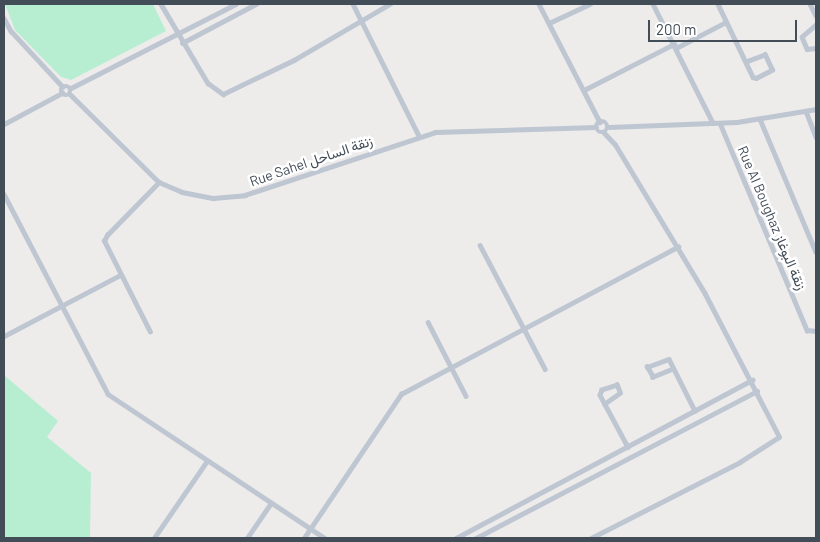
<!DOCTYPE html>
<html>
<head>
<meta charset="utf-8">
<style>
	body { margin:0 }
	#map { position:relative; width:820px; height:542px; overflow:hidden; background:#eeebeb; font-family:Barlow,Vazirmatn,sans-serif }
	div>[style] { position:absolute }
	.green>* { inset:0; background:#b7eed1 }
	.street>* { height:4.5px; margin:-2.25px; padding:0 2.25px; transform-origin:2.25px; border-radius:2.25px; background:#bec6d1 }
	.street>.ring { margin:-2.25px; padding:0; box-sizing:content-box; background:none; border:4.5px solid #bec6d1; border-radius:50% }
	span { translate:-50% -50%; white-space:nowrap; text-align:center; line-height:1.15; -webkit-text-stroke:5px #fff; paint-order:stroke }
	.street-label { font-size:14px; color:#434d58 }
	.frame { position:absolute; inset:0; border:5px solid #434d58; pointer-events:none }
	.scale { position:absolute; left:648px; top:20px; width:149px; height:22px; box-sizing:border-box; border:2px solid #434d58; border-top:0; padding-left:6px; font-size:15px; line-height:18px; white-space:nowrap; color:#434d58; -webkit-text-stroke:4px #fff; paint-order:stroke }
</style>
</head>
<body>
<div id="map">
	<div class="green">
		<div style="clip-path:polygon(5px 4px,153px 4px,166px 31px,71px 80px,61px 77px,15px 30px)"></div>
		<div style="clip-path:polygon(4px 375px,58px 421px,47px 437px,91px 473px,90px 538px,4px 538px)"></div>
	</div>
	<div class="street">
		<div style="left:161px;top:4px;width:92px;rotate:59.3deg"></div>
		<div style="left:208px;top:83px;width:19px;rotate:36deg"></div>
		<div style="left:223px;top:94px;width:79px;rotate:-25.6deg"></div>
		<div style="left:294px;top:60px;width:111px;rotate:-30.3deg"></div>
		<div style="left:353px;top:4px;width:148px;rotate:63.4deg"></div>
		<div style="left:539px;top:4px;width:133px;rotate:62.7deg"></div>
		<div style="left:653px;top:4px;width:133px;rotate:63.2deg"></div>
		<div style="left:718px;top:4px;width:81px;rotate:64.4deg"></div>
		<div style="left:753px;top:77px;width:3px;rotate:18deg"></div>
		<div style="left:756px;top:78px;width:18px;rotate:-27deg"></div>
		<div style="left:772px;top:70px;width:17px;rotate:-115deg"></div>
		<div style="left:765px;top:55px;width:20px;rotate:160deg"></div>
		<div style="left:810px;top:4px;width:13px;rotate:63deg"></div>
		<div style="left:4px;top:18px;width:15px;rotate:62deg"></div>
		<div style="left:11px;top:31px;width:76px;rotate:47.1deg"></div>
		<div style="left:549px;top:23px;width:45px;rotate:-24.9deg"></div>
		<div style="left:816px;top:25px;width:18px;rotate:139deg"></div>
		<div style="left:802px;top:37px;width:13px;rotate:67deg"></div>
		<div style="left:807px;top:49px;width:9px;rotate:-6deg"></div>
		<div style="left:182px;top:43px;width:84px;rotate:-27.8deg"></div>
		<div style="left:676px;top:48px;width:56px;rotate:-27.5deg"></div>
		<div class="ring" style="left:61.5px;top:86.5px;width:4.5px;height:4.5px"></div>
		<div style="left:71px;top:88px;width:185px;rotate:-27deg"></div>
		<div style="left:586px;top:89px;width:99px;rotate:-27.1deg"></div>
		<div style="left:70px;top:94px;width:125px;rotate:44.7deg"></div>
		<div style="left:159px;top:182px;width:25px;rotate:23deg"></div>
		<div style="left:182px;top:192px;width:32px;rotate:11deg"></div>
		<div style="left:213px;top:198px;width:32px;rotate:-5deg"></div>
		<div style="left:245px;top:195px;width:200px;rotate:-18.3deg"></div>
		<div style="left:435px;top:132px;width:161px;rotate:-1.8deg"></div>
		<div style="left:806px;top:111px;width:28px;rotate:69deg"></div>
		<div style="left:760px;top:119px;width:144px;rotate:67.2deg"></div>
		<div class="ring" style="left:596px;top:121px;width:7.5px;height:7.5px"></div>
		<div style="left:720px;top:123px;width:225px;rotate:67.2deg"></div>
		<div style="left:807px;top:330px;width:9px;rotate:6deg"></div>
		<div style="left:4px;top:124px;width:66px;rotate:-28.1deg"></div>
		<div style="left:609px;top:127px;width:128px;rotate:-2.2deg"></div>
		<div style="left:737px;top:122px;width:80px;rotate:-9.3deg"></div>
		<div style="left:4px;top:194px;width:225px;rotate:62.5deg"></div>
		<div style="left:108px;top:394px;width:260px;rotate:33.6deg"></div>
		<div style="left:480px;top:245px;width:140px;rotate:62.3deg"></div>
		<div style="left:428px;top:322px;width:83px;rotate:62.8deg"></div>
		<div style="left:150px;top:332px;width:102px;rotate:-116.8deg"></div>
		<div style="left:104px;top:241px;width:7px;rotate:-63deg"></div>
		<div style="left:107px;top:235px;width:74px;rotate:-45.5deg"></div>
		<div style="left:4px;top:336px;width:131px;rotate:-27.7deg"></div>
		<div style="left:673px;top:369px;width:22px;rotate:158deg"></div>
		<div style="left:653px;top:377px;width:12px;rotate:-121deg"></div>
		<div style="left:647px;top:367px;width:23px;rotate:-20deg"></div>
		<div style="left:669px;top:359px;width:58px;rotate:63.4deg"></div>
		<div style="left:604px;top:404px;width:19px;rotate:-35deg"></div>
		<div style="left:620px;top:393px;width:9px;rotate:-111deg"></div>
		<div style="left:617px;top:385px;width:16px;rotate:162deg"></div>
		<div style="left:602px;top:390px;width:5px;rotate:112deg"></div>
		<div style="left:600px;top:395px;width:59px;rotate:61.7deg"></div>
		<div style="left:154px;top:538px;width:93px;rotate:-55.5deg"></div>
		<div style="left:247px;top:538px;width:42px;rotate:-55.6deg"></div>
		<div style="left:304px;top:538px;width:174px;rotate:-56deg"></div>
		<div style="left:401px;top:394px;width:314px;rotate:-28deg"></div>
		<div style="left:456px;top:538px;width:336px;rotate:-28.1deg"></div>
		<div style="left:476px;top:538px;width:317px;rotate:-27.6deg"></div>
		<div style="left:591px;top:538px;width:167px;rotate:-27deg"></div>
		<div style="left:740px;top:462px;width:46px;rotate:-32.7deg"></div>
		<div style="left:779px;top:437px;width:161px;rotate:-117.4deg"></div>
		<div style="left:705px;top:294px;width:174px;rotate:-121.1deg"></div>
		<div style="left:615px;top:145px;width:16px;rotate:-133deg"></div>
	</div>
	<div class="street-label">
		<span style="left:311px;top:161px;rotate:-19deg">Rue Sahel زنقة الساحل</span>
		<span style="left:772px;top:218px;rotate:67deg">Rue Al Boughaz زنقة البوغاز</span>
	</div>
	<div class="frame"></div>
	<div class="scale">200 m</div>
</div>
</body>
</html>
